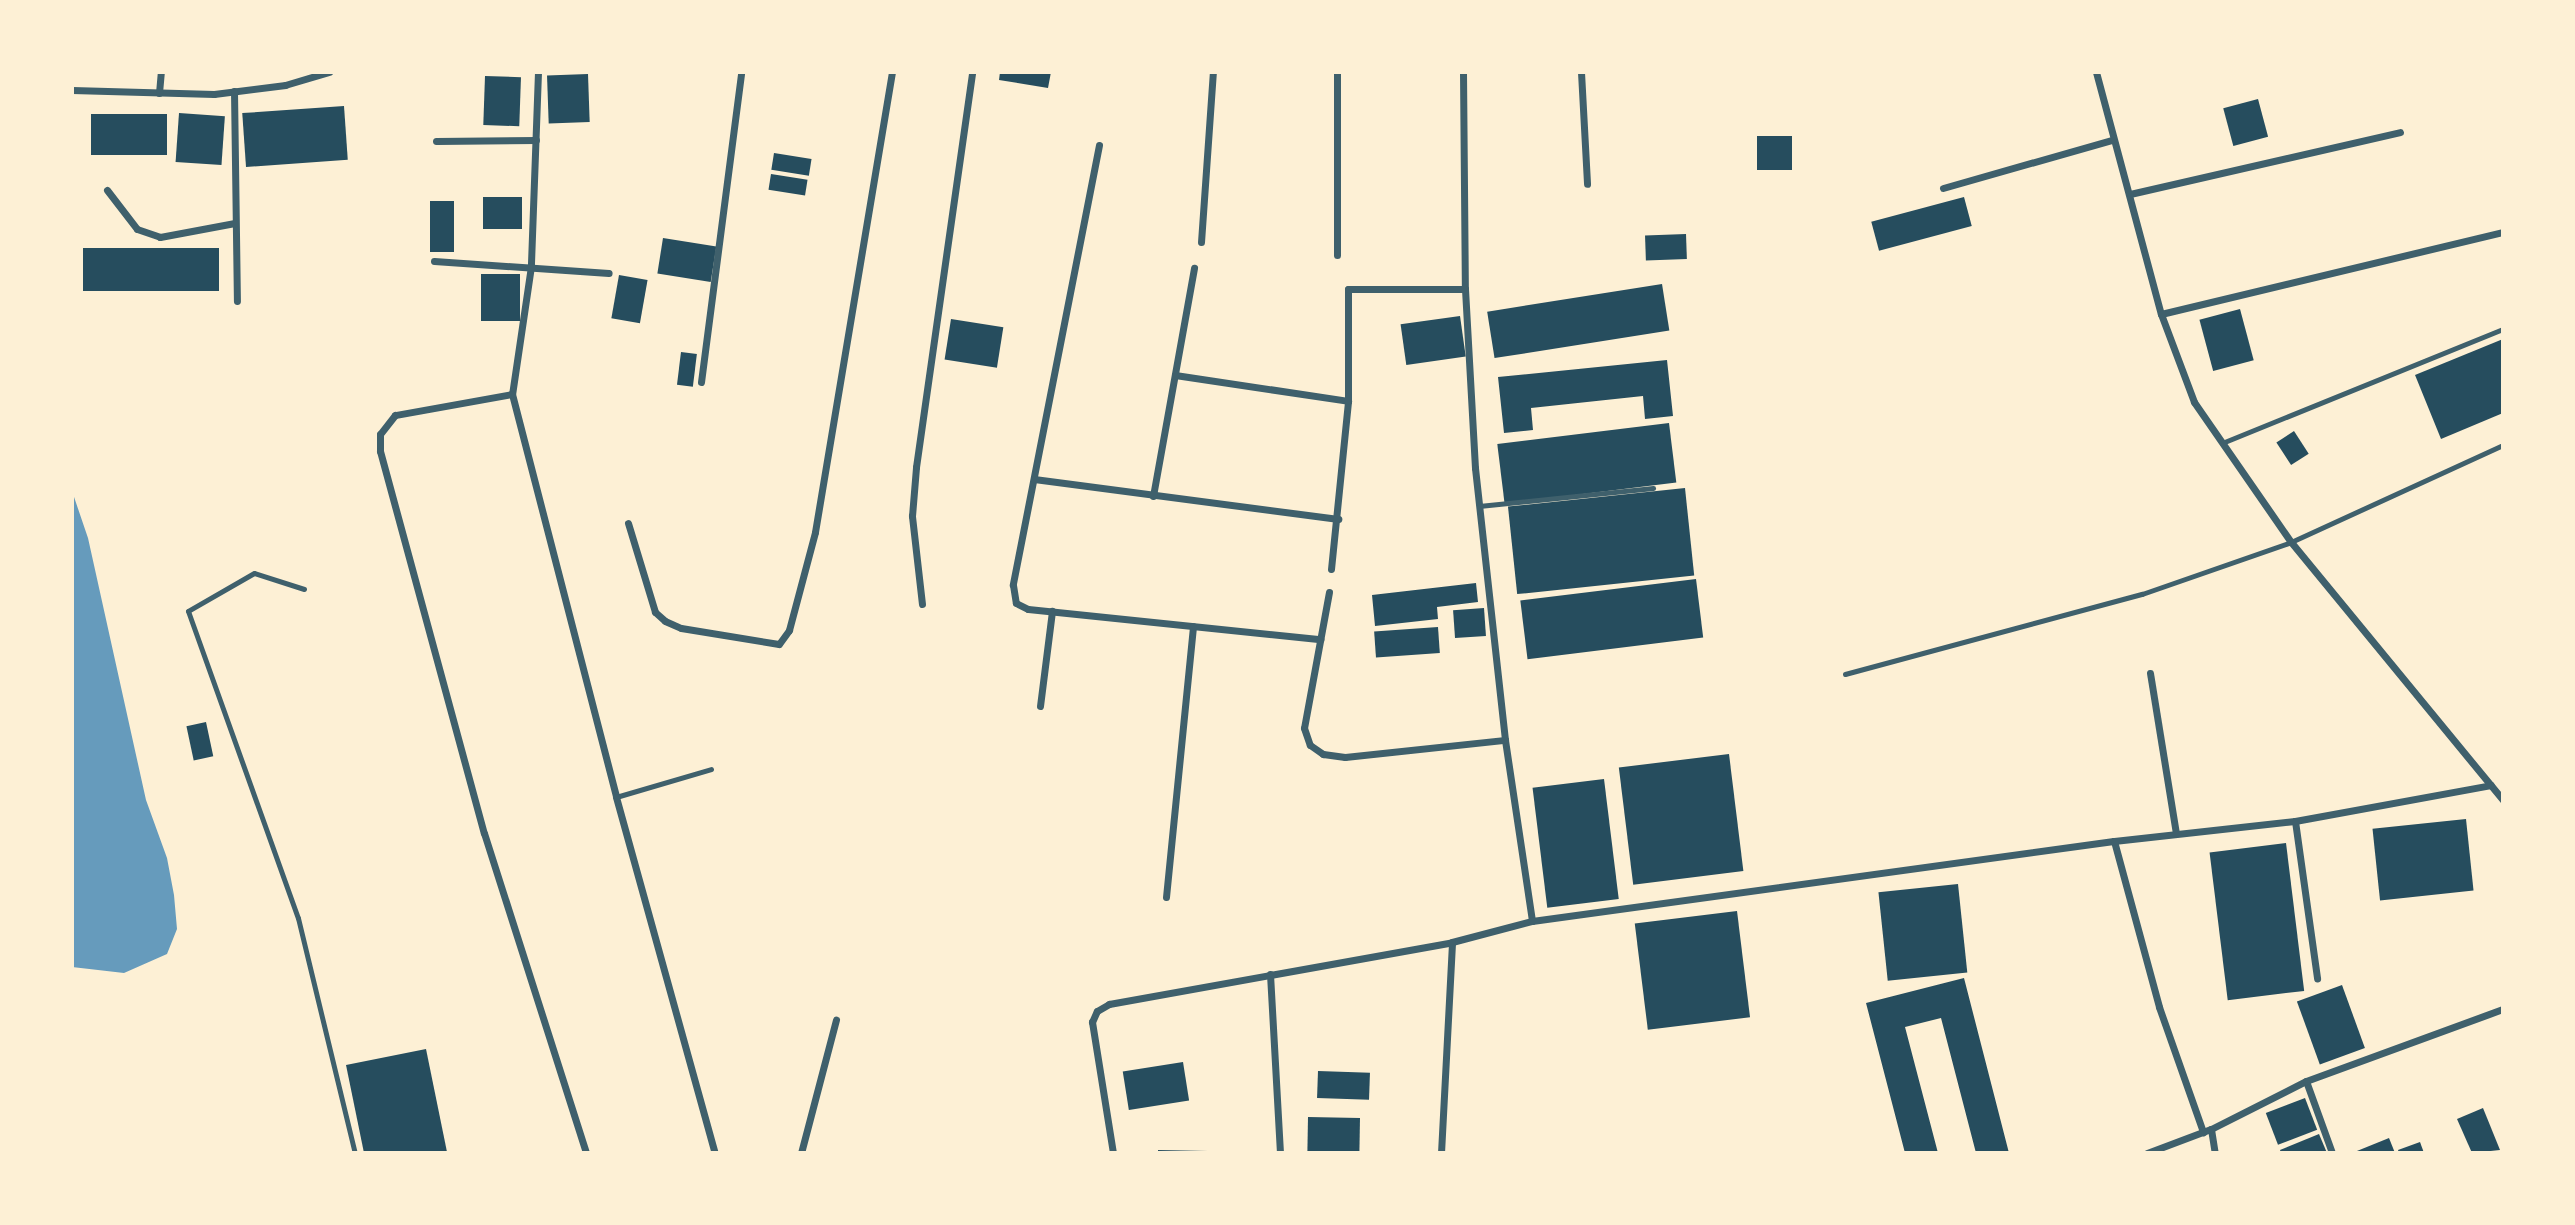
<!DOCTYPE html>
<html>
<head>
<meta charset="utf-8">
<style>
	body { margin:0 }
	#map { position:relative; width:2575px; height:1225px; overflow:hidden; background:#fdf0d5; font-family:Quicksand,sans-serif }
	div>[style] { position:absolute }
	.water>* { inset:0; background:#669bbc }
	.building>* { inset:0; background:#264d5e; transform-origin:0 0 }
	.service>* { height:5px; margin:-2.5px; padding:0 2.5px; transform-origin:2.5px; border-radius:2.5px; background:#3f606c }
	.minor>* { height:7px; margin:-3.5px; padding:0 3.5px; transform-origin:3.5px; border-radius:3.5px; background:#3f606c }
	span { translate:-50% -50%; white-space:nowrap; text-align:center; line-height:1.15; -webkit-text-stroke:5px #fdf0d5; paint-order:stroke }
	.frame { position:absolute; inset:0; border:74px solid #fdf0d5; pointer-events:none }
</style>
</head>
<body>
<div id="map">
	<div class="water">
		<div style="clip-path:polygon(72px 491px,88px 538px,146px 800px,167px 858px,174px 895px,177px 929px,167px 954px,124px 973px,72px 967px)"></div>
	</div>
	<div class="building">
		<div style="clip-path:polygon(1000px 72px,1051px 72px,1048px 88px,999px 80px)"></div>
		<div style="left:588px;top:74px;width:48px;height:41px;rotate:88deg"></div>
		<div style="left:485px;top:76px;width:36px;height:49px;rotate:2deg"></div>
		<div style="left:2258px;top:99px;width:39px;height:36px;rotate:75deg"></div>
		<div style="left:344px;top:106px;width:54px;height:102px;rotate:86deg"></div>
		<div style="left:179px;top:113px;width:46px;height:49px;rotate:4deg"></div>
		<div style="left:91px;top:114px;width:76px;height:41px"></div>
		<div style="left:1757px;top:136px;width:35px;height:34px"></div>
		<div style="left:774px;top:153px;width:38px;height:17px;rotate:9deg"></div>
		<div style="left:771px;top:174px;width:37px;height:16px;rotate:9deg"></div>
		<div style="left:483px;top:197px;width:39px;height:32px"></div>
		<div style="left:1964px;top:197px;width:30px;height:96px;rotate:75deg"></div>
		<div style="left:430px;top:201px;width:24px;height:51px"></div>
		<div style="left:1686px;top:234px;width:25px;height:41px;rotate:88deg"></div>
		<div style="left:663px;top:238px;width:54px;height:36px;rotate:9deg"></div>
		<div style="left:83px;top:248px;width:136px;height:43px"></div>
		<div style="left:481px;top:274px;width:39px;height:47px"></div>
		<div style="left:619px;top:275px;width:29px;height:44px;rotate:10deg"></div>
		<div style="left:1662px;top:284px;width:47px;height:177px;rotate:81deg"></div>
		<div style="left:2240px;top:309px;width:53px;height:42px;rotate:75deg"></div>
		<div style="left:1460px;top:316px;width:41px;height:60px;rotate:82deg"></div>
		<div style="left:951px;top:319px;width:53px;height:41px;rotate:9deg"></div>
		<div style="clip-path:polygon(2503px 339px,2503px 413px,2441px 439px,2415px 375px)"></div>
		<div style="left:681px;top:352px;width:16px;height:33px;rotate:7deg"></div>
		<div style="clip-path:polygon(1667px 360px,1673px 416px,1645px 419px,1643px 396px,1531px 408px,1533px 430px,1504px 433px,1498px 377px)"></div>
		<div style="left:1669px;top:423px;width:60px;height:173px;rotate:83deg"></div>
		<div style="left:2294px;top:431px;width:27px;height:21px;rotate:57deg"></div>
		<div style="left:1685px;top:488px;width:88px;height:178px;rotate:84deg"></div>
		<div style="left:1696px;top:579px;width:59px;height:177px;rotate:83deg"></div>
		<div style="clip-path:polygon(1476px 583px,1478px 602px,1437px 607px,1438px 619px,1375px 626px,1372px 595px)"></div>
		<div style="left:1484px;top:608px;width:28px;height:31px;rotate:86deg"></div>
		<div style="left:1438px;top:627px;width:26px;height:64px;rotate:86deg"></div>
		<div style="left:206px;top:722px;width:35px;height:20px;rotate:78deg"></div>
		<div style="left:1729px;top:754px;width:118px;height:111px;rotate:83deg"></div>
		<div style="left:1604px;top:779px;width:121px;height:72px;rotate:83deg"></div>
		<div style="left:2466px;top:819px;width:72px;height:94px;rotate:84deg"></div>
		<div style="left:2286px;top:843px;width:149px;height:77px;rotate:83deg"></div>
		<div style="left:1958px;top:884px;width:89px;height:80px;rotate:84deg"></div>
		<div style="left:1737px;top:911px;width:107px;height:103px;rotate:83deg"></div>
		<div style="clip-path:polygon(1964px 978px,2009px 1153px,1976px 1153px,1941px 1018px,1905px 1027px,1938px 1153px,1905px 1153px,1866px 1003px)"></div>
		<div style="left:2342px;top:985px;width:67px;height:48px;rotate:70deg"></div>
		<div style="clip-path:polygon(426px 1049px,447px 1152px,364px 1153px,346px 1065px)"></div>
		<div style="left:1183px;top:1062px;width:39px;height:61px;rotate:81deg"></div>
		<div style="left:1318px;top:1071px;width:52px;height:27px;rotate:2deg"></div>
		<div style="left:2305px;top:1098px;width:34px;height:42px;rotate:69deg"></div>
		<div style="clip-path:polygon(2483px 1108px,2500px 1150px,2472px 1153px,2457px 1119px)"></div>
		<div style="left:1308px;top:1117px;width:52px;height:36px;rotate:1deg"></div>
		<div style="clip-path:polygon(2319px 1134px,2327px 1153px,2281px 1153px,2280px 1150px)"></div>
		<div style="clip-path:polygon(2389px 1138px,2395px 1153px,2352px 1153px)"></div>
		<div style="clip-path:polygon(2420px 1142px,2424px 1153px,2399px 1153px,2398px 1150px)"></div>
		<div style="clip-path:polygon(1158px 1150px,1208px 1151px,1208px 1153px,1158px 1153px)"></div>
	</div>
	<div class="service">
		<div style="left:2222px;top:443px;width:303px;rotate:-22.1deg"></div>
		<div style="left:1479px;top:506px;width:175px;rotate:-5.9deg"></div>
		<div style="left:304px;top:589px;width:52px;rotate:-162.3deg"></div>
		<div style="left:254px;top:573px;width:76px;rotate:150.1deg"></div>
		<div style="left:188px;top:611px;width:326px;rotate:70.3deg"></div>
		<div style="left:298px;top:918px;width:242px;rotate:76.4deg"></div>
		<div style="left:1845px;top:674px;width:308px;rotate:-15.1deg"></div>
		<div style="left:2142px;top:594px;width:158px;rotate:-19.2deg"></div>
		<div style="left:2291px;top:542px;width:233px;rotate:-24.6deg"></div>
		<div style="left:616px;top:797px;width:99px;rotate:-16.4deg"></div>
	</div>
	<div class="minor">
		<div style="left:538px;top:72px;width:194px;rotate:92.1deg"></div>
		<div style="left:531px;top:266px;width:129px;rotate:98.4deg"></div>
		<div style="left:512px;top:394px;width:416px;rotate:75.5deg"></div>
		<div style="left:616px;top:797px;width:370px;rotate:74.5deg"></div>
		<div style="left:1337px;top:72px;width:183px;rotate:90deg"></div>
		<div style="left:1463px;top:72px;width:217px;rotate:89.5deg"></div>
		<div style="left:1465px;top:289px;width:179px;rotate:86.8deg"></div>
		<div style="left:1475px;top:468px;width:274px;rotate:83.7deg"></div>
		<div style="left:1505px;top:740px;width:183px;rotate:81.5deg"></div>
		<div style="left:1581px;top:72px;width:112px;rotate:86.9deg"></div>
		<div style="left:2096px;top:72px;width:251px;rotate:75deg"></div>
		<div style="left:2161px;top:314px;width:94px;rotate:69.4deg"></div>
		<div style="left:2194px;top:402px;width:170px;rotate:55.3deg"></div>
		<div style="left:2291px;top:542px;width:334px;rotate:50.6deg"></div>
		<div style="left:72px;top:90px;width:142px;rotate:1.6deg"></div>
		<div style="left:214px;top:94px;width:72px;rotate:-7.2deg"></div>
		<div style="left:285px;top:85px;width:46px;rotate:-16.5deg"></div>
		<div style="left:234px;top:91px;width:210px;rotate:89.2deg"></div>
		<div style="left:159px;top:93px;width:21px;rotate:-85deg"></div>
		<div style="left:436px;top:141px;width:100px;rotate:-0.6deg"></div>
		<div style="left:1099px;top:145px;width:448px;rotate:101.1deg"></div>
		<div style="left:1013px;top:585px;width:18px;rotate:81deg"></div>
		<div style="left:1016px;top:603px;width:13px;rotate:27deg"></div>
		<div style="left:1028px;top:609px;width:294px;rotate:5.9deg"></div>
		<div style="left:1943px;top:188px;width:175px;rotate:-15.9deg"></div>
		<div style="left:107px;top:190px;width:49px;rotate:52.4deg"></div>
		<div style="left:137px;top:229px;width:24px;rotate:19deg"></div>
		<div style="left:160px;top:237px;width:76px;rotate:-10.6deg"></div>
		<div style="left:2130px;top:194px;width:277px;rotate:-12.9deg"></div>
		<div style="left:1201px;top:242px;width:170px;rotate:-86deg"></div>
		<div style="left:434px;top:261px;width:175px;rotate:3.9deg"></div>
		<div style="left:2161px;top:314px;width:352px;rotate:-13.5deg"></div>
		<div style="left:1175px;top:375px;width:175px;rotate:8.5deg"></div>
		<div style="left:701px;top:382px;width:313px;rotate:-82.6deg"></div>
		<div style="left:512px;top:394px;width:119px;rotate:169.8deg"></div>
		<div style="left:395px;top:415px;width:24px;rotate:128deg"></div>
		<div style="left:380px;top:434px;width:17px;rotate:90deg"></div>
		<div style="left:380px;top:451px;width:396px;rotate:74.8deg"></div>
		<div style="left:484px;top:833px;width:336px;rotate:72.3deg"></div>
		<div style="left:1034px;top:479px;width:307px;rotate:7.5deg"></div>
		<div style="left:1153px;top:496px;width:232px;rotate:-79.8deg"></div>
		<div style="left:628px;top:523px;width:93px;rotate:73.1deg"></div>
		<div style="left:655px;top:612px;width:13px;rotate:42deg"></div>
		<div style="left:665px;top:621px;width:17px;rotate:24deg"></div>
		<div style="left:681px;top:628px;width:99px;rotate:9.3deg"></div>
		<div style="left:779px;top:644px;width:17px;rotate:-54deg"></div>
		<div style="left:789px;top:630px;width:101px;rotate:-75.1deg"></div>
		<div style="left:815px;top:532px;width:466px;rotate:-80.5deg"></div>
		<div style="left:1331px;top:569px;width:169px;rotate:-84.2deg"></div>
		<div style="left:1348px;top:401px;width:112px;rotate:-90deg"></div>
		<div style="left:1348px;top:289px;width:117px"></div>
		<div style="left:1329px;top:592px;width:138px;rotate:100.4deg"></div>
		<div style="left:1304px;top:728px;width:18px;rotate:71deg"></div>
		<div style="left:1310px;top:745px;width:16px;rotate:35deg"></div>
		<div style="left:1323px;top:754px;width:22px;rotate:8deg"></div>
		<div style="left:1345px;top:757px;width:161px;rotate:-6.1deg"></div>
		<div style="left:922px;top:604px;width:89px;rotate:-96.5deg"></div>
		<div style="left:912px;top:516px;width:49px;rotate:-85.3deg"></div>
		<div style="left:916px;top:467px;width:399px;rotate:-81.9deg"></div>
		<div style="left:2150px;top:673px;width:162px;rotate:80.8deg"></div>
		<div style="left:1040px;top:706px;width:96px;rotate:-82.8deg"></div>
		<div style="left:2295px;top:821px;width:159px;rotate:82deg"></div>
		<div style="left:2114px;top:841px;width:172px;rotate:74.8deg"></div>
		<div style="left:2159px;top:1007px;width:133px;rotate:70.6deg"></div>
		<div style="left:1166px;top:897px;width:272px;rotate:-84.3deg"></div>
		<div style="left:1270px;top:974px;width:179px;rotate:86.8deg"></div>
		<div style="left:2306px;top:1081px;width:77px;rotate:70.1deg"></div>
		<div style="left:2211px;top:1129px;width:24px;rotate:81deg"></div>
		<div style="left:801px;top:1153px;width:138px;rotate:-75.3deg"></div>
		<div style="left:1113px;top:1153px;width:133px;rotate:-99.1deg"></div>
		<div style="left:1092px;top:1022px;width:12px;rotate:-66deg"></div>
		<div style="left:1097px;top:1011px;width:14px;rotate:-30deg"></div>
		<div style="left:1109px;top:1004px;width:349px;rotate:-10.2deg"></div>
		<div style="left:1452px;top:942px;width:83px;rotate:-14.7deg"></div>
		<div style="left:1532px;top:921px;width:587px;rotate:-7.83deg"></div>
		<div style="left:2114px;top:841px;width:182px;rotate:-6.3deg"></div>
		<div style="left:2295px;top:821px;width:199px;rotate:-10.4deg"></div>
		<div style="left:1441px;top:1153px;width:211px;rotate:-87deg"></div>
		<div style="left:2147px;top:1153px;width:68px;rotate:-20.6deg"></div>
		<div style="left:2211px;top:1129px;width:106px;rotate:-26.8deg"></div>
		<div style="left:2306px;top:1081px;width:210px;rotate:-20.1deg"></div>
	</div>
	<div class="frame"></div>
</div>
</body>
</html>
